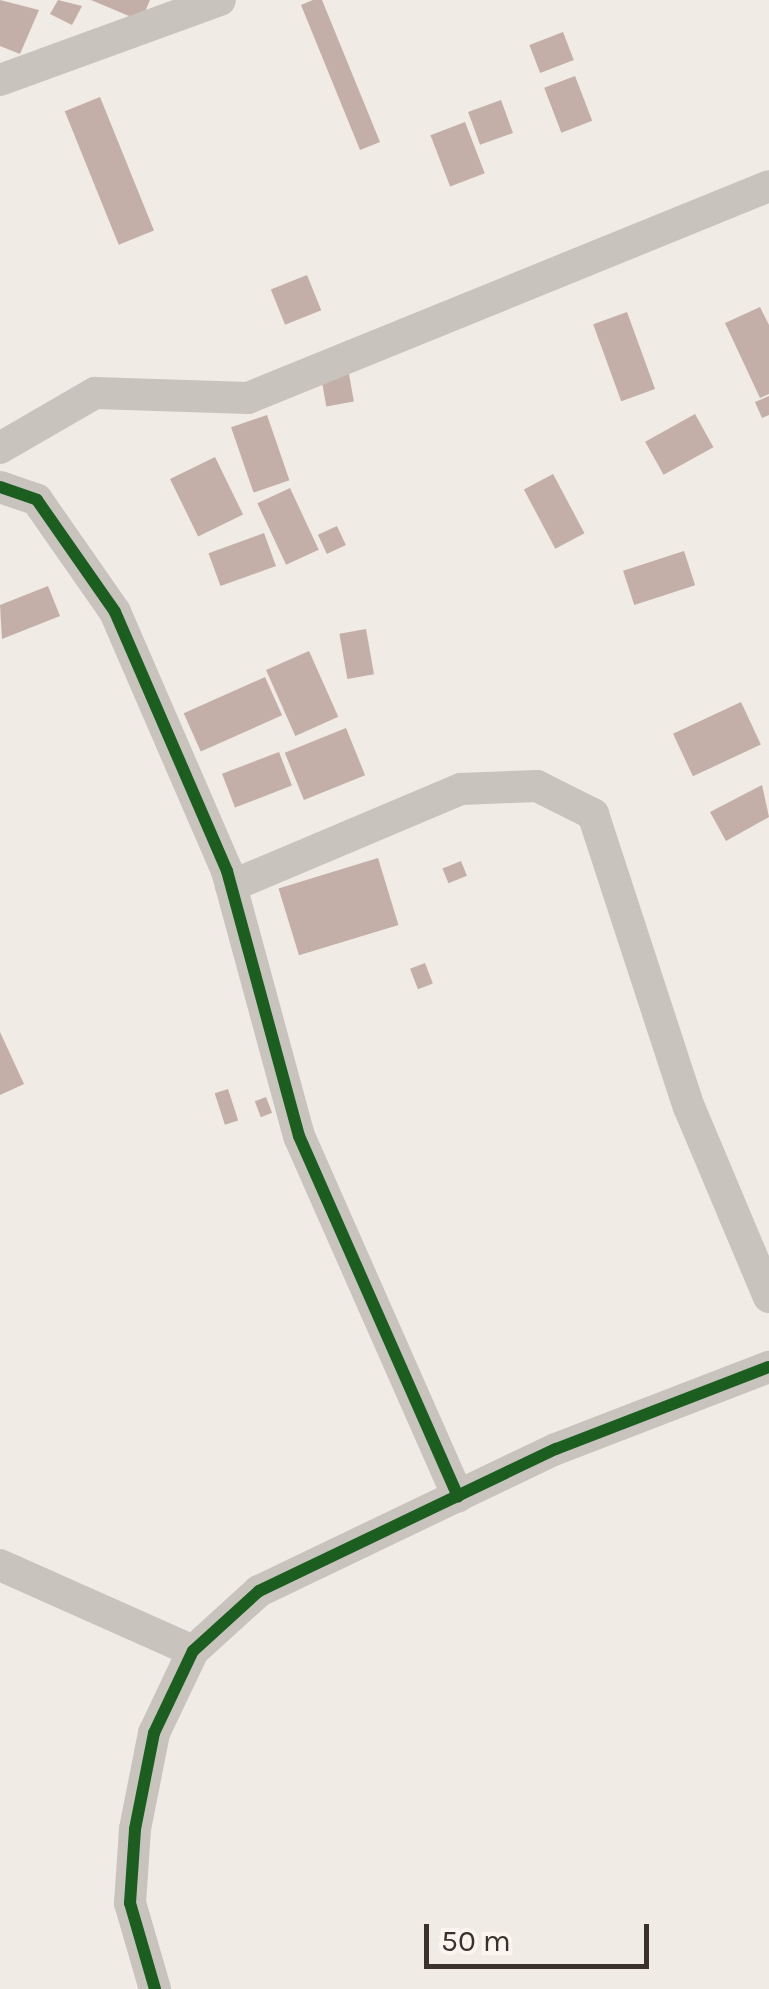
<!DOCTYPE html>
<html>
<head>
<meta charset="utf-8">
<style>
	body { margin:0 }
	#map { position:relative; width:769px; height:1989px; overflow:hidden; background:#f0ebe5; font-family:Karla,sans-serif }
	div>[style] { position:absolute }
	.building>* { inset:0; background:#c3afa7; transform-origin:0 0 }
	.minor>* { height:32px; margin:-16px; padding:0 16px; transform-origin:16px; border-radius:16px; background:#c9c3be }
	.cycleway>* { height:12px; margin:-6px; padding:0 6px; transform-origin:6px; border-radius:6px; background:#1b5e20 }
	span { translate:-50% -50%; white-space:nowrap; text-align:center; line-height:1.15; -webkit-text-stroke:9px #fbf5ee; paint-order:stroke }
	.scale { position:absolute; left:424px; top:1924px; width:225px; height:45px; box-sizing:border-box; border:5px solid #3b302b; border-top:0; padding-left:12px; font-size:30px; line-height:35px; white-space:nowrap; color:#3b302b; -webkit-text-stroke:8px #fbf5ee; paint-order:stroke }
</style>
</head>
<body>
<div id="map">
	<div class="building">
		<div style="clip-path:polygon(0 0,39px 10px,20px 54px,0 46px)"></div>
		<div style="clip-path:polygon(58px 0,82px 6px,72px 25px,50px 14px)"></div>
		<div style="clip-path:polygon(91px 0,150px 0,141px 21px)"></div>
		<div style="clip-path:polygon(313px 0,322px 0,380px 142px,360px 150px,301px 5px)"></div>
		<div style="left:563px;top:32px;width:30px;height:36px;rotate:69deg"></div>
		<div style="left:575px;top:76px;width:48px;height:33px;rotate:69deg"></div>
		<div style="left:100px;top:97px;width:144px;height:38px;rotate:68deg"></div>
		<div style="left:501px;top:100px;width:35px;height:35px;rotate:70deg"></div>
		<div style="left:465px;top:122px;width:55px;height:37px;rotate:69deg"></div>
		<div style="left:307px;top:275px;width:38px;height:39px;rotate:68deg"></div>
		<div style="clip-path:polygon(760px 307px,769px 325px,769px 394px,760px 398px,725px 323px)"></div>
		<div style="left:627px;top:312px;width:82px;height:36px;rotate:70deg"></div>
		<div style="left:349px;top:374px;width:28px;height:28px;rotate:80deg"></div>
		<div style="clip-path:polygon(769px 396px,769px 415px,762px 418px,755px 402px)"></div>
		<div style="left:695px;top:414px;width:38px;height:57px;rotate:61deg"></div>
		<div style="left:267px;top:415px;width:69px;height:38px;rotate:71deg"></div>
		<div style="left:215px;top:457px;width:64px;height:50px;rotate:64deg"></div>
		<div style="left:553px;top:474px;width:67px;height:33px;rotate:62deg"></div>
		<div style="left:290px;top:488px;width:68px;height:36px;rotate:65deg"></div>
		<div style="left:337px;top:526px;width:21px;height:21px;rotate:65deg"></div>
		<div style="left:264px;top:533px;width:35px;height:59px;rotate:70deg"></div>
		<div style="left:684px;top:551px;width:36px;height:64px;rotate:72deg"></div>
		<div style="clip-path:polygon(48px 586px,60px 616px,2px 639px,0 605px)"></div>
		<div style="left:366px;top:629px;width:46px;height:27px;rotate:80deg"></div>
		<div style="left:309px;top:651px;width:72px;height:47px;rotate:66deg"></div>
		<div style="left:265px;top:677px;width:42px;height:89px;rotate:66deg"></div>
		<div style="left:741px;top:702px;width:47px;height:75px;rotate:65deg"></div>
		<div style="left:346px;top:728px;width:51px;height:66px;rotate:68deg"></div>
		<div style="left:279px;top:752px;width:36px;height:61px;rotate:69deg"></div>
		<div style="clip-path:polygon(762px 785px,769px 817px,726px 841px,710px 812px)"></div>
		<div style="left:378px;top:858px;width:70px;height:104px;rotate:73deg"></div>
		<div style="left:461px;top:861px;width:16px;height:20px;rotate:68deg"></div>
		<div style="left:425px;top:963px;width:22px;height:16px;rotate:69deg"></div>
		<div style="clip-path:polygon(0 1032px,24px 1084px,0 1095px)"></div>
		<div style="left:228px;top:1089px;width:33px;height:14px;rotate:72deg"></div>
		<div style="left:266px;top:1097px;width:17px;height:12px;rotate:69deg"></div>
	</div>
	<div class="minor">
		<div style="left:0;top:80px;width:234px;rotate:-20deg"></div>
		<div style="left:0;top:448px;width:110px;rotate:-30.1deg"></div>
		<div style="left:95px;top:393px;width:153px;rotate:1.9deg"></div>
		<div style="left:248px;top:398px;width:562px;rotate:-22.14deg"></div>
		<div style="left:0;top:487px;width:39px;rotate:19deg"></div>
		<div style="left:37px;top:500px;width:136px;rotate:55.1deg"></div>
		<div style="left:115px;top:612px;width:282px;rotate:66.6deg"></div>
		<div style="left:227px;top:871px;width:275px;rotate:74.8deg"></div>
		<div style="left:299px;top:1136px;width:394px;rotate:66.2deg"></div>
		<div style="left:231px;top:886px;width:250px;rotate:-22.9deg"></div>
		<div style="left:461px;top:789px;width:76px;rotate:-2.3deg"></div>
		<div style="left:537px;top:786px;width:63px;rotate:26.6deg"></div>
		<div style="left:593px;top:814px;width:308px;rotate:71.9deg"></div>
		<div style="left:689px;top:1107px;width:206px;rotate:67.2deg"></div>
		<div style="left:0;top:1565px;width:211px;rotate:24deg"></div>
		<div style="left:155px;top:1989px;width:90px;rotate:-106.2deg"></div>
		<div style="left:130px;top:1903px;width:74px;rotate:-86.1deg"></div>
		<div style="left:135px;top:1829px;width:98px;rotate:-78.8deg"></div>
		<div style="left:154px;top:1733px;width:91px;rotate:-64.6deg"></div>
		<div style="left:193px;top:1651px;width:89px;rotate:-42.3deg"></div>
		<div style="left:259px;top:1591px;width:329px;rotate:-25.6deg"></div>
		<div style="left:556px;top:1449px;width:228px;rotate:-21.1deg"></div>
	</div>
	<div class="cycleway">
		<div style="left:0;top:487px;width:39px;rotate:19deg"></div>
		<div style="left:37px;top:500px;width:136px;rotate:55.1deg"></div>
		<div style="left:115px;top:612px;width:282px;rotate:66.6deg"></div>
		<div style="left:227px;top:871px;width:275px;rotate:74.8deg"></div>
		<div style="left:299px;top:1136px;width:394px;rotate:66.2deg"></div>
		<div style="left:155px;top:1989px;width:90px;rotate:-106.2deg"></div>
		<div style="left:130px;top:1903px;width:74px;rotate:-86.1deg"></div>
		<div style="left:135px;top:1829px;width:98px;rotate:-78.8deg"></div>
		<div style="left:154px;top:1733px;width:91px;rotate:-64.6deg"></div>
		<div style="left:193px;top:1651px;width:89px;rotate:-42.3deg"></div>
		<div style="left:259px;top:1591px;width:329px;rotate:-25.6deg"></div>
		<div style="left:556px;top:1449px;width:228px;rotate:-21.1deg"></div>
	</div>
	<div class="scale">50 m</div>
</div>
</body>
</html>
